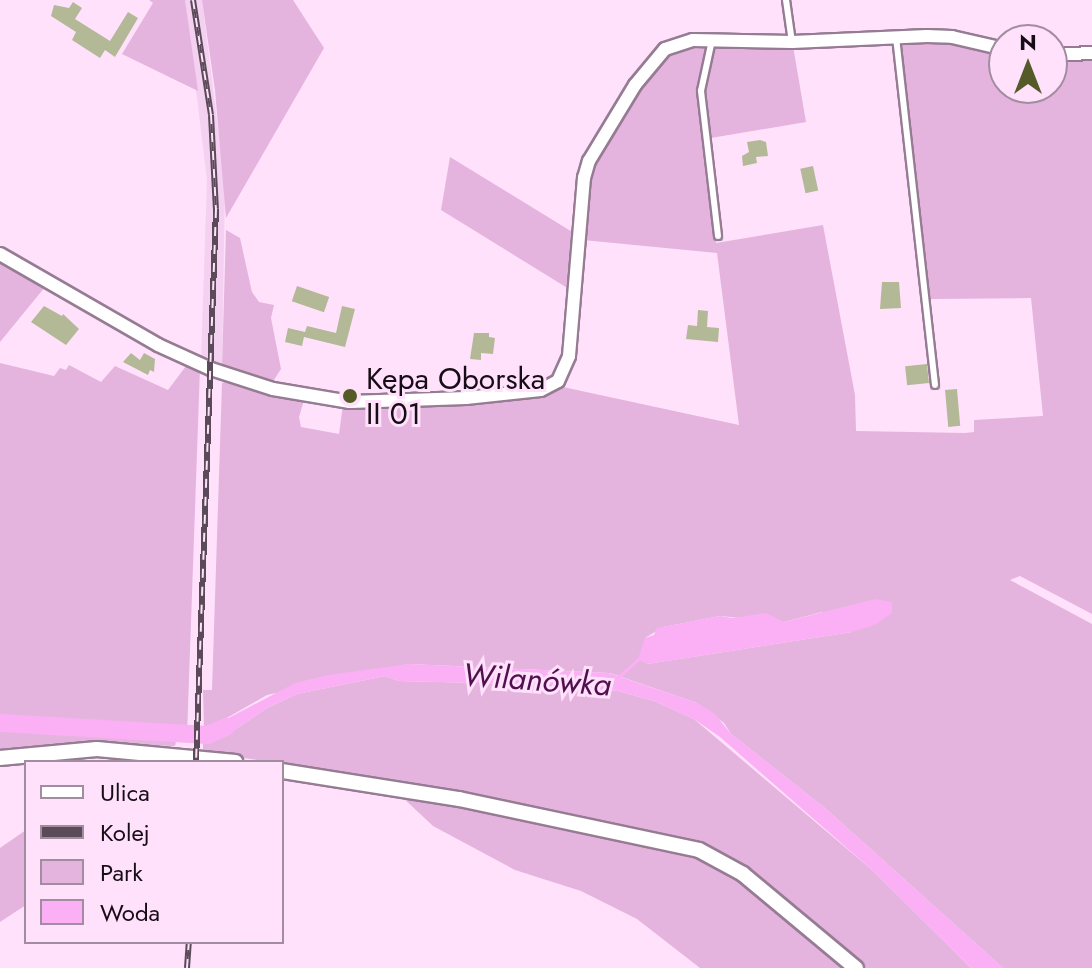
<!DOCTYPE html>
<html>
<head>
<meta charset="utf-8">
<style>
	body { margin:0 }
	#map { position:relative; width:1092px; height:968px; overflow:hidden; background:#ffe1fb; font-family:Jost,sans-serif }
	div>[style] { position:absolute }
	.built>* { inset:0; background:#f4d1f0 }
	.green>* { inset:0; background:#e4b4df }
	.water>* { inset:0; background:#fbaff4 }
	.stream>* { height:3px; margin:-1.5px; padding:0 1.5px; transform-origin:1.5px; border-radius:1.5px; background:#fbaff4 }
	.river>* { height:18px; margin:-9px; padding:0 9px; transform-origin:9px; border-radius:9px; background:#fbaff4 }
	.building>* { inset:0; background:#b3b997; transform-origin:0 0 }
	.roads { filter:drop-shadow(2px 0 #967c93) drop-shadow(-2px 0 #967c93) drop-shadow(0 2px #967c93) drop-shadow(0 -2px #967c93) }
	.service>* { height:6px; margin:-3px; padding:0 3px; transform-origin:3px; border-radius:3px; background:#fff }
	.minor>* { height:12px; margin:-6px; padding:0 6px; transform-origin:6px; border-radius:6px; background:#fff }
	.tertiary>* { height:14px; margin:-7px; padding:0 7px; transform-origin:7px; border-radius:7px; background:#fff }
	.rail>* { height:6px; margin-top:-3px; transform-origin:0; background:repeating-linear-gradient(90deg,#ffe1fb 0 9px,#5b4b59 0 18px); box-sizing:border-box; border-block:2px solid #5b4b59 }
	.dots>* { width:22px; height:22px; translate:-50% -50%; box-sizing:border-box; border:4px solid #ffe1fb; border-radius:50% }
	span { translate:-50% -50%; white-space:nowrap; text-align:center; line-height:1.15; -webkit-text-stroke:6px #ffe1fb; paint-order:stroke }
	.poi-label { font-size:30px; color:#170d16 }
	.left { translate:0 -50%; text-align:left }
	.water-label { font-size:32px; color:#520f4f; font-style:italic }
	.legend { position:absolute; left:24px; top:760px; width:260px; height:184px; box-sizing:border-box; background:#ffe1fb; border:2px solid #a28c9f; margin:0; padding:10px 14px; list-style:none; font-size:24px; color:#170d16 }
	.legend li { display:flex; align-items:center; gap:16px; height:40px }
	.legend b { width:40px; border:2px solid #a28c9f }
	.north { position:absolute; left:988px; top:24px; width:80px; height:80px; box-sizing:border-box; background:#ffe1fb; border:2px solid #a28c9f; border-radius:50%; rotate:0deg; font-size:22px; font-weight:700; line-height:32px; text-align:center; color:#170d16 }
	.north::after { content:''; display:block; margin:auto; width:28px; height:36px; background:#545a28; clip-path:polygon(50% 0,100% 100%,50% 72%,0 100%) }
</style>
</head>
<body>
<div id="map">
	<div class="built">
		<div style="clip-path:polygon(185px 0,202px 0,225px 184px,222px 367px,201px 360px,207px 180px)"></div>
	</div>
	<div class="green">
		<div style="clip-path:polygon(149px 0,185px 0,198px 91px,122px 54px,153px 3px)"></div>
		<div style="clip-path:polygon(202px 0,293px 0,324px 48px,226px 218px,215px 90px)"></div>
		<div style="clip-path:polygon(evenodd,945px 41px,1004px 55px,1004px 88px,1052px 88px,1052px 60px,1092px 59px,1092px 614px,1020px 576px,1010px 580px,1092px 624px,1092px 968px,1003px 968px,825px 808px,731px 734px,724px 723px,697px 703px,610px 673px,409px 664px,267px 695px,204px 731px,203px 690px,212px 690px,222px 383px,234px 380px,304px 400px,299px 417px,301px 427px,339px 434px,343px 405px,364px 408px,514px 397px,563px 387px,739px 425px,717px 253px,583px 240px,591px 171px,609px 127px,666px 56px,694px 44px,707px 45px,698px 92px,716px 243px,823px 225px,855px 395px,856px 431px,965px 433px,974px 432px,974px 420px,1043px 416px,1031px 298px,929px 299px,899px 47px,902px 42px,945px 41px,822px 612px,852px 632px,647px 664px,645px 638px,663px 627px,720px 616px,784px 622px,822px 612px)"></div>
		<div style="clip-path:polygon(718px 45px,793px 46px,806px 122px,711px 138px,706px 91px,713px 49px)"></div>
		<div style="clip-path:polygon(450px 157px,574px 233px,569px 289px,441px 210px)"></div>
		<div style="clip-path:polygon(226px 230px,240px 238px,252px 292px,259px 302px,274px 305px,271px 318px,281px 369px,272px 383px,222px 367px)"></div>
		<div style="clip-path:polygon(0 261px,45px 287px,0 342px)"></div>
		<div style="clip-path:polygon(0 363px,54px 376px,60px 368px,66px 370px,69px 365px,101px 382px,115px 366px,168px 390px,186px 366px,200px 368px,187px 736px,177px 737px,175px 746px,92px 744px,0 753px)"></div>
		<div style="clip-path:polygon(385px 676px,399px 681px,561px 685px,618px 691px,654px 701px,694px 719px,872px 870px,971px 968px,864px 968px,752px 875px,719px 851px,700px 844px,402px 781px,203px 752px,203px 739px,227px 735px,267px 708px,297px 694px)"></div>
		<div style="clip-path:polygon(405px 793px,692px 854px,722px 867px,843px 968px,700px 968px,637px 919px,581px 891px,515px 870px,433px 826px,400px 795px)"></div>
		<div style="clip-path:polygon(26px 830px,26px 905px,0 922px,0 848px)"></div>
	</div>
	<div class="water">
		<div style="clip-path:polygon(875px 599px,892px 602px,892px 613px,875px 625px,852px 632px,647px 664px,638px 659px,645px 638px,654px 635px,657px 628px,720px 616px,732px 618px,766px 613px,784px 622px)"></div>
		<div style="clip-path:polygon(409px 664px,609px 673px,697px 703px,714px 713px,731px 734px,825px 808px,1003px 968px,971px 968px,872px 870px,720px 737px,694px 719px,654px 701px,618px 691px,561px 685px,399px 681px,385px 676px,297px 694px,267px 708px,227px 735px,203px 739px,204px 731px,295px 683px,328px 675px)"></div>
	</div>
	<div class="stream">
		<div style="left:618px;top:677px;width:28px;rotate:-41deg"></div>
	</div>
	<div class="river">
		<div style="left:0;top:723px;width:208px;rotate:3.3deg"></div>
		<div style="left:208px;top:735px;width:20px;rotate:-24deg"></div>
	</div>
	<div class="building">
		<div style="clip-path:polygon(73px 2px,82px 8px,75px 19px,110px 41px,128px 12px,138px 18px,115px 57px,105px 50px,100px 58px,72px 40px,76px 32px,51px 16px,54px 5px,69px 8px)"></div>
		<div style="clip-path:polygon(760px 140px,766px 142px,768px 156px,756px 157px,757px 163px,743px 166px,742px 156px,749px 152px,747px 142px)"></div>
		<div style="left:813px;top:166px;width:25px;height:13px;rotate:78deg"></div>
		<div style="clip-path:polygon(882px 282px,899px 282px,901px 308px,880px 309px)"></div>
		<div style="left:297px;top:286px;width:34px;height:16px;rotate:19deg"></div>
		<div style="clip-path:polygon(44px 306px,62px 316px,63px 314px,79px 329px,66px 345px,31px 322px)"></div>
		<div style="clip-path:polygon(342px 306px,355px 309px,345px 347px,304px 337px,302px 346px,285px 342px,288px 328px,305px 332px,307px 326px,336px 333px)"></div>
		<div style="clip-path:polygon(698px 310px,708px 311px,707px 327px,719px 328px,718px 342px,686px 339px,688px 325px,697px 326px)"></div>
		<div style="clip-path:polygon(474px 333px,489px 333px,489px 337px,495px 338px,493px 354px,481px 353px,481px 360px,470px 359px)"></div>
		<div style="clip-path:polygon(131px 353px,140px 360px,144px 353px,155px 359px,154px 372px,150px 370px,148px 375px,123px 362px)"></div>
		<div style="left:927px;top:364px;width:19px;height:22px;rotate:84deg"></div>
		<div style="left:957px;top:389px;width:37px;height:12px;rotate:85deg"></div>
	</div>
	<div class="roads">
		<div class="service">
			<div style="left:786px;top:0;width:42px;rotate:81.9deg"></div>
			<div style="left:896px;top:37px;width:350px;rotate:83.6deg"></div>
			<div style="left:712px;top:40px;width:52px;rotate:102.2deg"></div>
			<div style="left:701px;top:91px;width:146px;rotate:83.3deg"></div>
		</div>
		<div class="minor">
			<div style="left:1052px;top:55px;width:40px;rotate:-2.9deg"></div>
			<div style="left:0;top:254px;width:182px;rotate:29.9deg"></div>
			<div style="left:158px;top:345px;width:58px;rotate:24.4deg"></div>
			<div style="left:211px;top:369px;width:65px;rotate:17.9deg"></div>
			<div style="left:273px;top:389px;width:78px;rotate:9.6deg"></div>
			<div style="left:350px;top:402px;width:116px;rotate:-2deg"></div>
			<div style="left:466px;top:398px;width:75px;rotate:-6.1deg"></div>
			<div style="left:541px;top:390px;width:19px;rotate:-28deg"></div>
			<div style="left:558px;top:381px;width:27px;rotate:-66deg"></div>
			<div style="left:569px;top:356px;width:179px;rotate:-85.2deg"></div>
			<div style="left:584px;top:178px;width:18px;rotate:-74deg"></div>
			<div style="left:589px;top:161px;width:89px;rotate:-58.8deg"></div>
			<div style="left:635px;top:85px;width:47px;rotate:-50.2deg"></div>
			<div style="left:665px;top:49px;width:29px;rotate:-18deg"></div>
			<div style="left:693px;top:40px;width:99px;rotate:1.2deg"></div>
			<div style="left:792px;top:42px;width:135px;rotate:-2.5deg"></div>
			<div style="left:927px;top:36px;width:25px;rotate:2deg"></div>
			<div style="left:952px;top:37px;width:53px;rotate:13deg"></div>
		</div>
		<div class="tertiary">
			<div style="left:0;top:758px;width:97px;rotate:-5.3deg"></div>
			<div style="left:97px;top:749px;width:139px;rotate:5.4deg"></div>
			<div style="left:282px;top:771px;width:179px;rotate:9deg"></div>
			<div style="left:459px;top:799px;width:245px;rotate:12deg"></div>
			<div style="left:699px;top:850px;width:50px;rotate:28.6deg"></div>
			<div style="left:743px;top:874px;width:147px;rotate:39.8deg"></div>
		</div>
	</div>
	<div class="rail">
		<div style="left:193px;top:0;width:116px;rotate:81.1deg"></div>
		<div style="left:211px;top:115px;width:94px;rotate:87deg"></div>
		<div style="left:216px;top:209px;width:553px;rotate:92.07deg"></div>
		<div style="left:187px;top:968px;width:26px;rotate:-86deg"></div>
	</div>
	<div class="dots">
		<div style="left:350px;top:396px;background:#545a28"></div>
	</div>
	<div class="poi-label">
		<span class="left" style="left:366px;top:396px">Kępa Oborska<br>II 01</span>
	</div>
	<div class="water-label">
		<span style="left:537px;top:680px;rotate:4deg">Wilanówka</span>
	</div>
	<ul class="legend">
	<li><b style="height:10px;background:#fff"></b>Ulica</li>
	<li><b style="height:10px;background:#5b4b59"></b>Kolej</li>
	<li><b style="height:22px;background:#e4b4df"></b>Park</li>
	<li><b style="height:22px;background:#fbaff4"></b>Woda</li>
	</ul>
	<div class="north">N</div>
</div>
</body>
</html>
